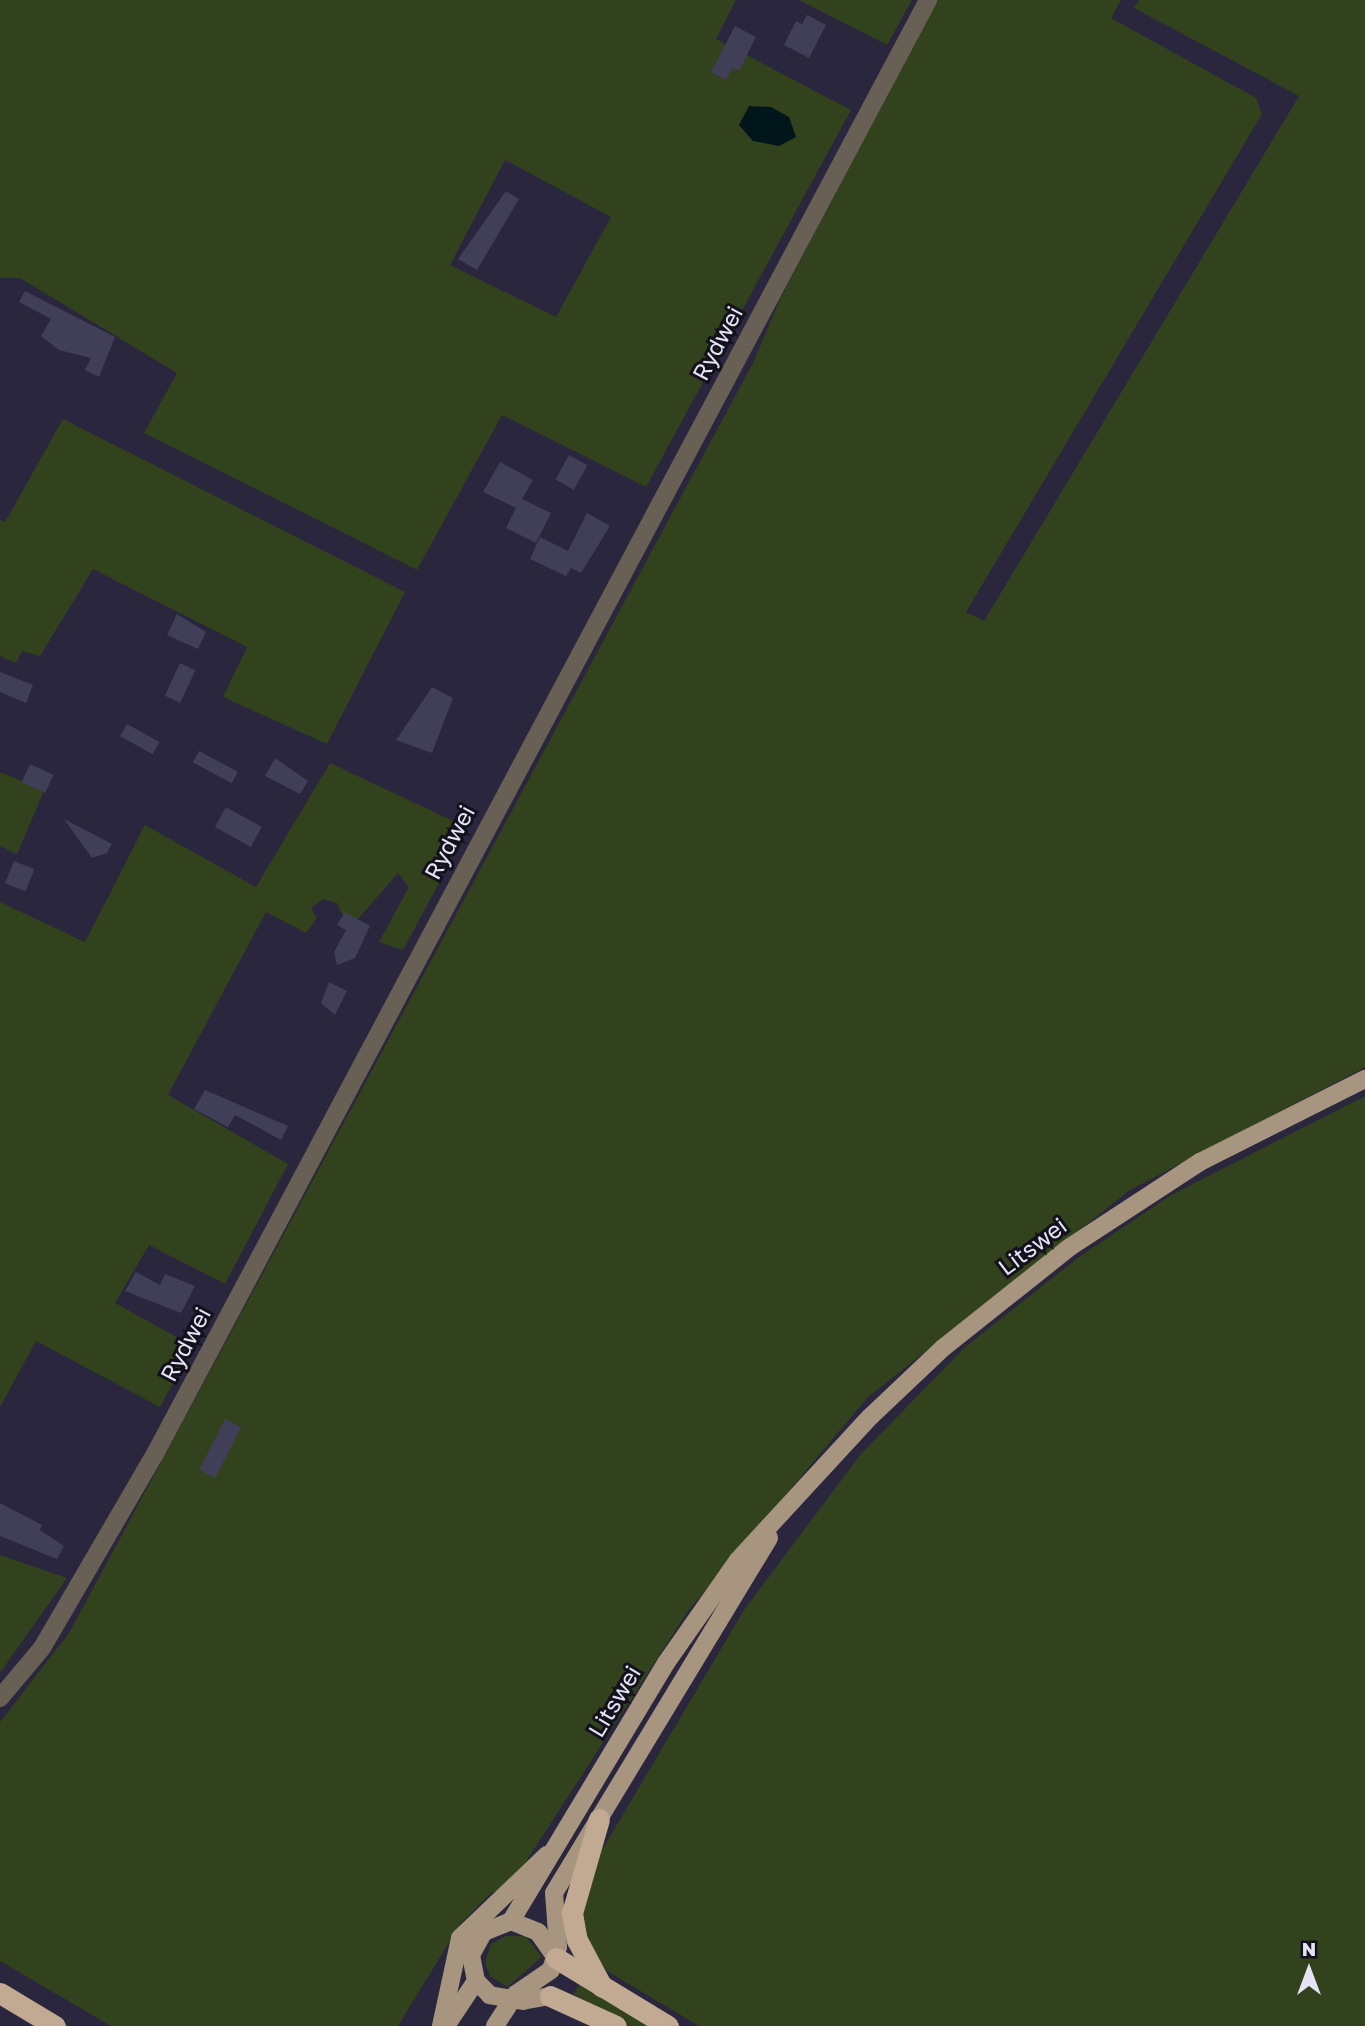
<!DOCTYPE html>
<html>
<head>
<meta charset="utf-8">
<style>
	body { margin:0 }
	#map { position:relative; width:1365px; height:2026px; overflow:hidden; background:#29263e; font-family:"Golos Text",sans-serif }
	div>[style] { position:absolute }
	.green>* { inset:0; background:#32421d }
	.water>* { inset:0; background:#01161a }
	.building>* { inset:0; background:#413e58; transform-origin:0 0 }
	.street>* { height:18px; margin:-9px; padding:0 9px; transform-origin:9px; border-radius:9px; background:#696055 }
	.primary>* { height:18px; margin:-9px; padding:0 9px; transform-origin:9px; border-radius:9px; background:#a89580 }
	.highway>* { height:21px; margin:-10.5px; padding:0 10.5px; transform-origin:10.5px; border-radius:10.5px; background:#c1aa91 }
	span { translate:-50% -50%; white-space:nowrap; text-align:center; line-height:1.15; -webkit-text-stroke:6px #12111c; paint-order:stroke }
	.street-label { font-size:23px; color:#e5e4f5 }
	.north { position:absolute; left:1274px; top:1935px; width:70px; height:70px; -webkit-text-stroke:5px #12111c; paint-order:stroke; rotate:0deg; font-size:19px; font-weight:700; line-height:28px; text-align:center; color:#e5e4f5 }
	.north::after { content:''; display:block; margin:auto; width:24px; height:32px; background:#e5e4f5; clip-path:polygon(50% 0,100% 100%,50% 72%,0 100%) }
</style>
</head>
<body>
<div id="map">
	<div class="green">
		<div style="clip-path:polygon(evenodd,0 0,736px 0,716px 39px,851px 110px,646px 487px,502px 415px,417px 570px,144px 433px,177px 373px,20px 278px,0 278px,0 0,505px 160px,611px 217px,556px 317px,450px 265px,505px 160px)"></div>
		<div style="clip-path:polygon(799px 0,912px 0,887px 45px)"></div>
		<div style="clip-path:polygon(937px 0,1121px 0,1111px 18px,1256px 98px,1262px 114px,966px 612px,984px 621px,1299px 96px,1134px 8px,1139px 0,1365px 0,1365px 1067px,1130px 1190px,868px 1397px,688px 1611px,509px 1888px,491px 1893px,461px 1923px,398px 2026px,111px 2026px,0 1961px,0 1722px,69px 1633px,753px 363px,780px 299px)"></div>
		<div style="clip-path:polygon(63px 419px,405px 592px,327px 744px,223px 697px,247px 647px,93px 569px,40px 656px,22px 651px,16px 663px,0 656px,0 520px,5px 522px)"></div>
		<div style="clip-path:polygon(330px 763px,466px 827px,446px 870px,403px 950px,379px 942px,409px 887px,398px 873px,359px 918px,344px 918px,337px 903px,323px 899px,311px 908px,317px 918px,306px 933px,266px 912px,168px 1095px,288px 1164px,225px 1284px,149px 1245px,115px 1303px,193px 1346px,160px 1407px,36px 1341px,0 1407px,0 902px,85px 942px,145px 825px,256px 887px)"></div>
		<div style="clip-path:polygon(0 772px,44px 791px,17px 854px,0 846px)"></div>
		<div style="clip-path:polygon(1365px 1096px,1365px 2026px,699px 2026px,607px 1971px,580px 1932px,580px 1897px,596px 1860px,744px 1610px,861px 1454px,965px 1347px,1079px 1257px,1171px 1195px)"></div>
		<div style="clip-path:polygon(0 1555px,67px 1578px,0 1673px)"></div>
		<div style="clip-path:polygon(506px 1936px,525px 1936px,542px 1957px,507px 1987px,490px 1976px,485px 1962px,491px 1944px)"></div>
		<div style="clip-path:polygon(582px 1981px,658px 2026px,626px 2026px,573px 1994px)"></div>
	</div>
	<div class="water">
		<div style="clip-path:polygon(749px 106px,771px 107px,789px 117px,796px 137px,779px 146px,753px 141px,739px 125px)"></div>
	</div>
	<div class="building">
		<div style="clip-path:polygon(807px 15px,826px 25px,809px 58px,784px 45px,796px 21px,802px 24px)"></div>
		<div style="clip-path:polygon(735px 26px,756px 37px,739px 71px,732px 68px,726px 80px,711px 72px)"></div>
		<div style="clip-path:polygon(506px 191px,519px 199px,477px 270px,458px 259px)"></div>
		<div style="clip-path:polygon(25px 291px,115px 337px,99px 377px,85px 370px,91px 358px,59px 350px,41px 336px,51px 319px,19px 302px)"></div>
		<div style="left:569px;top:455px;width:21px;height:28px;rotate:29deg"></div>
		<div style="clip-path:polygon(500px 462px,533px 480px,522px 499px,551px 513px,536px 543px,506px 528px,516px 508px,483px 492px)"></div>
		<div style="clip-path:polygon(587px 513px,610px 526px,581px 573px,571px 568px,566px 576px,530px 559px,540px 537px,568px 551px)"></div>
		<div style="clip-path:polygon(177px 614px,206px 632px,198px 649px,167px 635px)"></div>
		<div style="left:180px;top:663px;width:17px;height:36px;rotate:25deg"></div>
		<div style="clip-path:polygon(0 672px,33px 685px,26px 703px,0 692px)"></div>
		<div style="clip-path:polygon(432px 687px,453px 698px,432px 753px,396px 740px)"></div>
		<div style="left:127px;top:724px;width:37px;height:14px;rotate:29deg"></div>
		<div style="left:199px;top:751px;width:44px;height:13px;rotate:28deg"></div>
		<div style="clip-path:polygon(275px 758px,308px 781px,300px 794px,265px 776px)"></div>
		<div style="left:30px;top:764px;width:26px;height:20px;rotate:25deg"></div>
		<div style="left:226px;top:807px;width:41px;height:23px;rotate:29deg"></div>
		<div style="clip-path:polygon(64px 819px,112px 844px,107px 853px,92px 858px)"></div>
		<div style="left:14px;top:861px;width:22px;height:24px;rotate:22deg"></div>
		<div style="clip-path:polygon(345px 912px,370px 926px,355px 958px,337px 965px,334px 952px,346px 930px,337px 925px)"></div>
		<div style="clip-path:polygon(329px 982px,347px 991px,335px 1015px,321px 1003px)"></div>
		<div style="clip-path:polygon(205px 1090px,288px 1126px,281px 1140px,235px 1115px,228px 1127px,194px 1109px)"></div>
		<div style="clip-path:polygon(136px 1272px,160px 1285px,165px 1274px,195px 1286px,181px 1313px,125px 1291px)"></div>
		<div style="left:225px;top:1419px;width:18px;height:57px;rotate:27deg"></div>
		<div style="clip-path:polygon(0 1503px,42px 1525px,40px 1530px,64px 1546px,57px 1559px,0 1536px)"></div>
	</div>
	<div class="street">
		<div style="left:0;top:1698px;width:65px;rotate:-50deg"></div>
		<div style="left:42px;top:1648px;width:225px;rotate:-59.8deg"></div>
		<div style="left:155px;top:1454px;width:1647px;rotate:-62deg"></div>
	</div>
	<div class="primary">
		<div style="left:511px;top:1921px;width:301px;rotate:-59deg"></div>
		<div style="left:666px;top:1663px;width:126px;rotate:-55deg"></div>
		<div style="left:738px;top:1560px;width:195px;rotate:-47.3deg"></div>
		<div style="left:870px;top:1417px;width:100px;rotate:-43.4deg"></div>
		<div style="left:943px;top:1348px;width:162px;rotate:-38.5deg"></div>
		<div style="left:1070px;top:1247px;width:155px;rotate:-33.2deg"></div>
		<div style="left:1200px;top:1162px;width:185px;rotate:-26.7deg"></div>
		<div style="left:550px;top:1996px;width:27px;rotate:170deg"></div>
		<div style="left:523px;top:2001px;width:34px;rotate:-170deg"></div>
		<div style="left:490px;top:1995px;width:20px;rotate:-135deg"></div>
		<div style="left:476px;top:1981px;width:26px;rotate:-101deg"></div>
		<div style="left:471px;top:1955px;width:26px;rotate:-61deg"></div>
		<div style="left:484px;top:1932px;width:29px;rotate:-22deg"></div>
		<div style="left:511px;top:1921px;width:29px;rotate:22deg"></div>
		<div style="left:538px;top:1932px;width:32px;rotate:55deg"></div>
		<div style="left:441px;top:2026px;width:90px;rotate:-77.8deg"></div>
		<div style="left:460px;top:1938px;width:120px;rotate:-43.7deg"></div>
		<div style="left:446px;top:2026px;width:54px;rotate:-56.3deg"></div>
		<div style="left:495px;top:2026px;width:38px;rotate:-57deg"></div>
		<div style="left:516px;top:1994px;width:42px;rotate:-34.4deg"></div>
		<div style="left:551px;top:1970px;width:24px;rotate:-73deg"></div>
		<div style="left:558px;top:1947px;width:54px;rotate:-94.2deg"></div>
		<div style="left:554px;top:1893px;width:415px;rotate:-58.8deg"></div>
	</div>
	<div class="highway">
		<div style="left:599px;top:1819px;width:98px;rotate:106deg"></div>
		<div style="left:572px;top:1913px;width:27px;rotate:80deg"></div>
		<div style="left:577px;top:1940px;width:53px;rotate:62deg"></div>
		<div style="left:556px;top:1958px;width:131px;rotate:31.3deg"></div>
		<div style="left:0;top:1993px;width:64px;rotate:31deg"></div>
		<div style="left:550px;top:1996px;width:72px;rotate:24.4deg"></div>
	</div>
	<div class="street-label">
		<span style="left:717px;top:343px;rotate:-62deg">Rydwei</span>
		<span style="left:449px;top:842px;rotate:-62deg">Rydwei</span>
		<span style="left:1032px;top:1246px;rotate:-37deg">Litswei</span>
		<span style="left:185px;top:1344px;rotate:-62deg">Rydwei</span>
		<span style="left:614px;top:1701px;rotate:-59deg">Litswei</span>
	</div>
	<div class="north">N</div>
</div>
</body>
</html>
